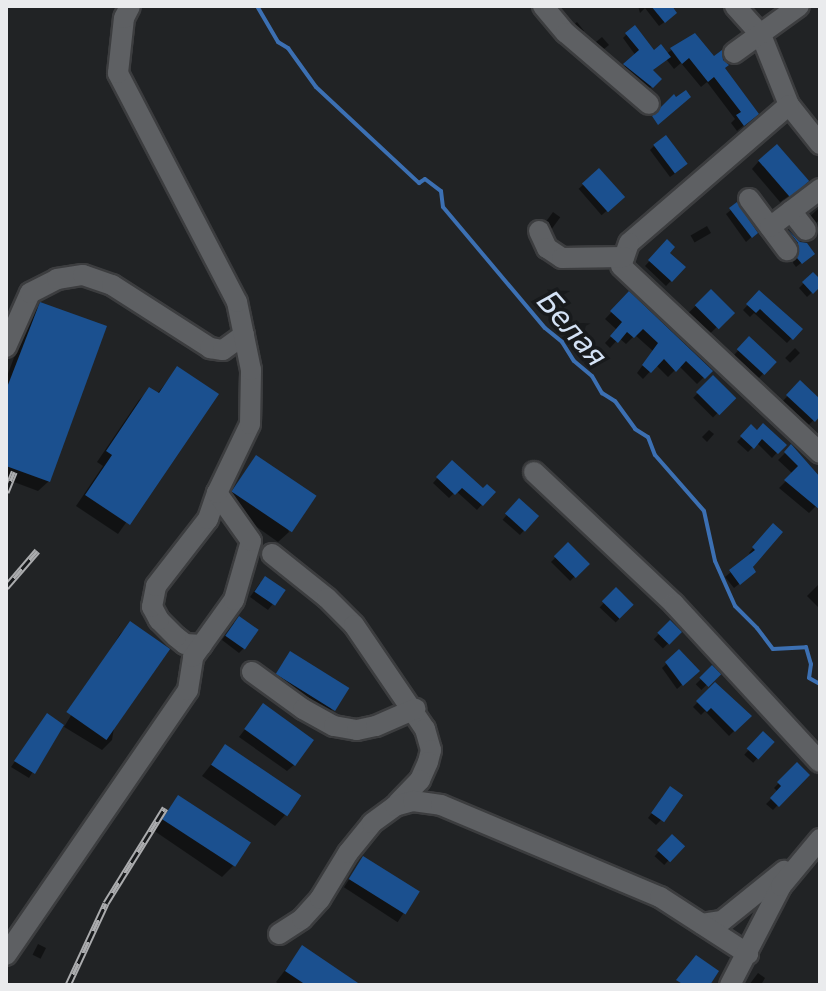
<!DOCTYPE html>
<html>
<head>
<meta charset="utf-8">
<style>
	body { margin:0 }
	#map { position:relative; width:826px; height:991px; overflow:hidden; background:#212325; font-family:Commissioner,sans-serif }
	div>[style] { position:absolute }
	.shadow>* { inset:0; background:#0007; transform-origin:0 0 }
	.stream>* { height:4px; margin:-2px; padding:0 2px; transform-origin:2px; border-radius:2px; background:#3c70b3 }
	.building>* { inset:0; background:#1b508f; transform-origin:0 0 }
	.roads { filter:drop-shadow(2px 0 #3c3d3f) drop-shadow(-2px 0 #3c3d3f) drop-shadow(0 2px #3c3d3f) drop-shadow(0 -2px #3c3d3f) }
	.minor>* { height:20px; margin:-10px; padding:0 10px; transform-origin:10px; border-radius:10px; background:#5e6063 }
	.rail>* { height:7px; margin-top:-3.5px; transform-origin:0; background:repeating-linear-gradient(90deg,#181a1c 0 12px,#abacae 0 24px); box-sizing:border-box; border-block:2px solid #abacae }
	span { translate:-50% -50%; white-space:nowrap; text-align:center; line-height:1.15; -webkit-text-stroke:7px #181a1c; paint-order:stroke }
	.water-label { font-size:32px; color:#d4e2f5; font-style:italic }
	.frame { position:absolute; inset:0; border:8px solid #eaebed; pointer-events:none }
</style>
</head>
<body>
<div id="map">
	<div class="shadow">
		<div style="clip-path:polygon(638px 6px,669px 6px,670px 18px,659px 26px,645px 8px,640px 13px)"></div>
		<div style="clip-path:polygon(577px 22px,584px 31px,579px 36px,570px 28px)"></div>
		<div style="clip-path:polygon(627px 34px,654px 53px,666px 54px,694px 35px,722px 68px,750px 120px,737px 131px,731px 123px,735px 119px,707px 82px,701px 87px,681px 63px,674px 69px,666px 59px,651px 71px,659px 79px,647px 91px,620px 70px,636px 56px,623px 38px)"></div>
		<div style="clip-path:polygon(602px 37px,609px 45px,599px 53px,591px 46px)"></div>
		<div style="clip-path:polygon(654px 146px,681px 169px,670px 177px,650px 150px)"></div>
		<div style="clip-path:polygon(759px 161px,799px 189px,780px 202px,752px 169px)"></div>
		<div style="left:599px;top:171px;width:35px;height:27px;rotate:49deg"></div>
		<div style="clip-path:polygon(818px 209px,820px 220px,811px 226px,806px 220px)"></div>
		<div style="clip-path:polygon(731px 210px,756px 233px,746px 242px,726px 214px)"></div>
		<div style="left:553px;top:212px;width:9px;height:18px;rotate:36deg"></div>
		<div style="left:707px;top:226px;width:8px;height:19px;rotate:60deg"></div>
		<div style="clip-path:polygon(789px 232px,812px 254px,796px 267px,793px 263px,796px 253px,785px 236px)"></div>
		<div style="clip-path:polygon(667px 242px,667px 253px,684px 267px,666px 286px,645px 266px)"></div>
		<div style="clip-path:polygon(813px 274px,820px 285px,807px 297px,799px 288px)"></div>
		<div style="left:711px;top:291px;width:30px;height:33px;rotate:46deg"></div>
		<div style="clip-path:polygon(759px 293px,800px 329px,787px 343px,754px 313px,750px 317px,743px 310px)"></div>
		<div style="clip-path:polygon(629px 294px,710px 371px,697px 384px,679px 366px,668px 377px,656px 365px,643px 379px,637px 373px,653px 351px,635px 335px,626px 344px,619px 338px,610px 348px,605px 343px,617px 330px,605px 319px)"></div>
		<div style="clip-path:polygon(41px 305px,49px 481px,38px 491px,6px 479px,6px 379px,30px 315px)"></div>
		<div style="left:749px;top:339px;width:34px;height:22px;rotate:43deg"></div>
		<div style="left:795px;top:348px;width:7px;height:14px;rotate:45deg"></div>
		<div style="clip-path:polygon(177px 369px,216px 395px,118px 534px,76px 506px,103px 466px,97px 462px,139px 400px,150px 389px,157px 394px)"></div>
		<div style="left:713px;top:378px;width:28px;height:28px;rotate:45deg"></div>
		<div style="clip-path:polygon(800px 383px,820px 402px,820px 413px,806px 428px,780px 404px)"></div>
		<div style="clip-path:polygon(751px 427px,784px 445px,772px 458px,757px 443px,748px 452px,737px 442px)"></div>
		<div style="clip-path:polygon(709px 430px,714px 434px,707px 442px,702px 437px)"></div>
		<div style="clip-path:polygon(791px 447px,820px 479px,820px 502px,809px 513px,779px 488px,793px 474px,778px 460px)"></div>
		<div style="clip-path:polygon(256px 457px,289px 532px,278px 542px,223px 503px)"></div>
		<div style="clip-path:polygon(452px 462px,483px 491px,493px 492px,477px 510px,456px 491px,449px 498px,433px 483px)"></div>
		<div style="left:519px;top:501px;width:23px;height:25px;rotate:41deg"></div>
		<div style="clip-path:polygon(773px 526px,749px 576px,734px 588px,725px 577px,751px 555px,749px 553px)"></div>
		<div style="left:568px;top:545px;width:27px;height:24px;rotate:45deg"></div>
		<div style="clip-path:polygon(260px 583px,283px 591px,268px 610px,250px 597px)"></div>
		<div style="clip-path:polygon(818px 585px,820px 587px,818px 607px,807px 596px)"></div>
		<div style="left:616px;top:590px;width:22px;height:24px;rotate:43deg"></div>
		<div style="clip-path:polygon(234px 623px,244px 648px,239px 653px,222px 640px)"></div>
		<div style="left:670px;top:623px;width:13px;height:23px;rotate:45deg"></div>
		<div style="clip-path:polygon(131px 624px,112px 740px,102px 750px,61px 725px,29px 778px,11px 767px,47px 716px,64px 727px,120px 634px)"></div>
		<div style="clip-path:polygon(679px 652px,697px 671px,677px 689px,662px 668px)"></div>
		<div style="clip-path:polygon(291px 654px,332px 710px,325px 718px,270px 682px)"></div>
		<div style="left:712px;top:668px;width:8px;height:23px;rotate:45deg"></div>
		<div style="clip-path:polygon(715px 685px,749px 716px,729px 736px,705px 711px,701px 715px,693px 707px)"></div>
		<div style="clip-path:polygon(263px 706px,295px 764px,287px 771px,239px 737px)"></div>
		<div style="left:763px;top:734px;width:12px;height:28px;rotate:42deg"></div>
		<div style="clip-path:polygon(225px 747px,285px 815px,275px 826px,202px 776px)"></div>
		<div style="clip-path:polygon(797px 764px,807px 775px,773px 810px,766px 804px,778px 792px,774px 788px)"></div>
		<div style="clip-path:polygon(666px 794px,661px 820px,656px 825px,648px 818px)"></div>
		<div style="clip-path:polygon(179px 797px,233px 866px,222px 877px,153px 830px)"></div>
		<div style="left:672px;top:837px;width:13px;height:26px;rotate:42deg"></div>
		<div style="left:363px;top:858px;width:64px;height:35px;rotate:33deg"></div>
		<div style="left:38px;top:944px;width:9px;height:12px;rotate:27deg"></div>
		<div style="clip-path:polygon(302px 948px,357px 985px,280px 985px,276px 982px)"></div>
		<div style="clip-path:polygon(758px 973px,765px 978px,761px 985px,749px 985px)"></div>
	</div>
	<div class="stream">
		<div style="left:257px;top:6px;width:42px;rotate:59.7deg"></div>
		<div style="left:278px;top:42px;width:12px;rotate:31deg"></div>
		<div style="left:288px;top:48px;width:48px;rotate:54.3deg"></div>
		<div style="left:316px;top:87px;width:141px;rotate:43deg"></div>
		<div style="left:419px;top:183px;width:7px;rotate:-34deg"></div>
		<div style="left:425px;top:179px;width:20px;rotate:37deg"></div>
		<div style="left:441px;top:191px;width:16px;rotate:83deg"></div>
		<div style="left:443px;top:207px;width:158px;rotate:49.9deg"></div>
		<div style="left:545px;top:328px;width:22px;rotate:39deg"></div>
		<div style="left:562px;top:342px;width:22px;rotate:58deg"></div>
		<div style="left:574px;top:361px;width:23px;rotate:40deg"></div>
		<div style="left:592px;top:376px;width:20px;rotate:60deg"></div>
		<div style="left:602px;top:393px;width:15px;rotate:32deg"></div>
		<div style="left:615px;top:401px;width:34px;rotate:54deg"></div>
		<div style="left:635px;top:429px;width:15px;rotate:32deg"></div>
		<div style="left:648px;top:437px;width:19px;rotate:69deg"></div>
		<div style="left:655px;top:455px;width:74px;rotate:48.8deg"></div>
		<div style="left:704px;top:511px;width:51px;rotate:77.6deg"></div>
		<div style="left:715px;top:561px;width:49px;rotate:66deg"></div>
		<div style="left:735px;top:606px;width:31px;rotate:45deg"></div>
		<div style="left:757px;top:628px;width:26px;rotate:53deg"></div>
		<div style="left:773px;top:649px;width:33px;rotate:-3deg"></div>
		<div style="left:806px;top:647px;width:18px;rotate:74deg"></div>
		<div style="left:811px;top:664px;width:14px;rotate:98deg"></div>
		<div style="left:809px;top:678px;width:13px;rotate:29deg"></div>
	</div>
	<div class="building">
		<div style="clip-path:polygon(651px 6px,672px 6px,677px 13px,665px 23px)"></div>
		<div style="clip-path:polygon(635px 25px,654px 50px,661px 44px,671px 57px,653px 70px,662px 79px,653px 88px,623px 64px,639px 50px,625px 33px)"></div>
		<div style="clip-path:polygon(695px 33px,714px 56px,722px 50px,723px 60px,729px 65px,725px 68px,759px 114px,744px 126px,736px 115px,741px 112px,714px 77px,708px 82px,689px 58px,682px 64px,670px 48px)"></div>
		<div style="clip-path:polygon(686px 90px,691px 97px,658px 125px,652px 116px,674px 94px,676px 97px)"></div>
		<div style="left:666px;top:135px;width:36px;height:16px;rotate:53deg"></div>
		<div style="left:777px;top:144px;width:49px;height:25px;rotate:49deg"></div>
		<div style="left:599px;top:168px;width:39px;height:23px;rotate:48deg"></div>
		<div style="clip-path:polygon(737px 202px,758px 233px,752px 238px,729px 208px)"></div>
		<div style="clip-path:polygon(788px 230px,800px 242px,807px 243px,815px 254px,802px 264px,797px 258px,798px 243px)"></div>
		<div style="clip-path:polygon(667px 239px,675px 247px,670px 253px,686px 267px,672px 282px,648px 260px)"></div>
		<div style="clip-path:polygon(813px 272px,820px 279px,820px 287px,813px 294px,802px 282px)"></div>
		<div style="left:711px;top:289px;width:34px;height:23px;rotate:45deg"></div>
		<div style="clip-path:polygon(759px 290px,803px 329px,793px 340px,760px 309px,756px 313px,746px 304px)"></div>
		<div style="clip-path:polygon(629px 291px,713px 371px,705px 379px,686px 361px,676px 372px,664px 359px,651px 373px,642px 365px,658px 343px,643px 329px,634px 338px,627px 332px,618px 343px,610px 336px,622px 322px,610px 311px)"></div>
		<div style="clip-path:polygon(40px 302px,107px 326px,50px 482px,6px 466px,6px 390px)"></div>
		<div style="left:749px;top:336px;width:38px;height:18px;rotate:43deg"></div>
		<div style="clip-path:polygon(177px 366px,219px 394px,130px 525px,85px 495px,112px 455px,106px 451px,149px 387px,159px 393px)"></div>
		<div style="left:713px;top:375px;width:33px;height:24px;rotate:45deg"></div>
		<div style="clip-path:polygon(800px 380px,820px 399px,820px 416px,815px 422px,786px 395px)"></div>
		<div style="clip-path:polygon(763px 423px,787px 445px,778px 454px,762px 439px,754px 449px,740px 436px,751px 424px,757px 430px)"></div>
		<div style="clip-path:polygon(791px 444px,820px 477px,820px 510px,784px 480px,798px 466px,784px 452px)"></div>
		<div style="left:256px;top:455px;width:73px;height:44px;rotate:34deg"></div>
		<div style="clip-path:polygon(452px 460px,483px 488px,487px 484px,496px 492px,483px 506px,462px 488px,455px 495px,436px 477px)"></div>
		<div style="left:519px;top:498px;width:27px;height:21px;rotate:42deg"></div>
		<div style="clip-path:polygon(773px 523px,783px 532px,753px 567px,756px 572px,740px 585px,729px 570px,755px 550px,752px 547px)"></div>
		<div style="left:568px;top:542px;width:31px;height:20px;rotate:45deg"></div>
		<div style="left:265px;top:576px;width:25px;height:19px;rotate:34deg"></div>
		<div style="left:616px;top:587px;width:25px;height:20px;rotate:45deg"></div>
		<div style="left:239px;top:616px;width:24px;height:24px;rotate:35deg"></div>
		<div style="left:670px;top:620px;width:17px;height:18px;rotate:45deg"></div>
		<div style="left:130px;top:621px;width:49px;height:111px;rotate:35deg"></div>
		<div style="clip-path:polygon(679px 649px,700px 671px,683px 686px,665px 662px)"></div>
		<div style="left:290px;top:651px;width:70px;height:27px;rotate:32deg"></div>
		<div style="left:712px;top:665px;width:13px;height:18px;rotate:45deg"></div>
		<div style="clip-path:polygon(715px 682px,752px 716px,735px 732px,711px 708px,707px 712px,696px 701px)"></div>
		<div style="left:263px;top:703px;width:63px;height:32px;rotate:36deg"></div>
		<div style="clip-path:polygon(47px 713px,64px 725px,35px 774px,14px 761px)"></div>
		<div style="left:763px;top:731px;width:16px;height:24px;rotate:43deg"></div>
		<div style="left:225px;top:744px;width:92px;height:25px;rotate:34deg"></div>
		<div style="clip-path:polygon(797px 762px,810px 775px,779px 807px,770px 798px,781px 786px,777px 782px)"></div>
		<div style="left:670px;top:786px;width:16px;height:33px;rotate:35deg"></div>
		<div style="left:178px;top:795px;width:87px;height:29px;rotate:33deg"></div>
		<div style="left:672px;top:834px;width:18px;height:22px;rotate:43deg"></div>
		<div style="left:363px;top:856px;width:67px;height:27px;rotate:32deg"></div>
		<div style="clip-path:polygon(302px 945px,361px 985px,306px 985px,285px 971px)"></div>
		<div style="clip-path:polygon(696px 955px,719px 971px,710px 985px,684px 985px,676px 980px)"></div>
	</div>
	<div class="roads">
		<div class="minor">
			<div style="left:543px;top:6px;width:35px;rotate:50deg"></div>
			<div style="left:566px;top:33px;width:109px;rotate:40.5deg"></div>
			<div style="left:735px;top:6px;width:39px;rotate:48deg"></div>
			<div style="left:761px;top:35px;width:75px;rotate:68.2deg"></div>
			<div style="left:789px;top:105px;width:50px;rotate:51.5deg"></div>
			<div style="left:734px;top:53px;width:80px;rotate:-35.9deg"></div>
			<div style="left:789px;top:105px;width:211px;rotate:139.2deg"></div>
			<div style="left:629px;top:243px;width:24px;rotate:109deg"></div>
			<div style="left:621px;top:266px;width:273px;rotate:43.2deg"></div>
			<div style="left:749px;top:199px;width:64px;rotate:53.3deg"></div>
			<div style="left:791px;top:211px;width:24px;rotate:52deg"></div>
			<div style="left:770px;top:227px;width:63px;rotate:-37.2deg"></div>
			<div style="left:539px;top:231px;width:19px;rotate:65deg"></div>
			<div style="left:547px;top:248px;width:18px;rotate:34deg"></div>
			<div style="left:562px;top:258px;width:62px;rotate:-0.9deg"></div>
			<div style="left:6px;top:347px;width:59px;rotate:-66deg"></div>
			<div style="left:30px;top:293px;width:30px;rotate:-27deg"></div>
			<div style="left:57px;top:279px;width:26px;rotate:-9deg"></div>
			<div style="left:83px;top:275px;width:31px;rotate:19deg"></div>
			<div style="left:112px;top:285px;width:117px;rotate:32.7deg"></div>
			<div style="left:210px;top:348px;width:13px;rotate:9deg"></div>
			<div style="left:223px;top:350px;width:26px;rotate:-36deg"></div>
			<div style="left:534px;top:472px;width:192px;rotate:43.3deg"></div>
			<div style="left:674px;top:604px;width:215px;rotate:47.3deg"></div>
			<div style="left:272px;top:554px;width:70px;rotate:38.7deg"></div>
			<div style="left:327px;top:598px;width:38px;rotate:45deg"></div>
			<div style="left:354px;top:625px;width:126px;rotate:55.7deg"></div>
			<div style="left:425px;top:729px;width:22px;rotate:74deg"></div>
			<div style="left:431px;top:750px;width:12px;rotate:104deg"></div>
			<div style="left:428px;top:762px;width:20px;rotate:114deg"></div>
			<div style="left:420px;top:780px;width:32px;rotate:134deg"></div>
			<div style="left:202px;top:645px;width:17px;rotate:-177deg"></div>
			<div style="left:185px;top:644px;width:11px;rotate:-142deg"></div>
			<div style="left:176px;top:637px;width:24px;rotate:-135deg"></div>
			<div style="left:159px;top:620px;width:15px;rotate:-118deg"></div>
			<div style="left:152px;top:607px;width:21px;rotate:-79deg"></div>
			<div style="left:156px;top:586px;width:85px;rotate:-52.2deg"></div>
			<div style="left:208px;top:519px;width:28px;rotate:-71deg"></div>
			<div style="left:252px;top:672px;width:63px;rotate:36deg"></div>
			<div style="left:303px;top:709px;width:35px;rotate:29deg"></div>
			<div style="left:334px;top:726px;width:23px;rotate:10deg"></div>
			<div style="left:357px;top:730px;width:19px;rotate:-12deg"></div>
			<div style="left:376px;top:726px;width:43px;rotate:-23.6deg"></div>
			<div style="left:702px;top:924px;width:20px;rotate:-9deg"></div>
			<div style="left:722px;top:921px;width:80px;rotate:-38.9deg"></div>
			<div style="left:279px;top:934px;width:27px;rotate:-33deg"></div>
			<div style="left:302px;top:919px;width:27px;rotate:-48deg"></div>
			<div style="left:320px;top:899px;width:54px;rotate:-58.7deg"></div>
			<div style="left:348px;top:853px;width:38px;rotate:-51deg"></div>
			<div style="left:372px;top:823px;width:29px;rotate:-36deg"></div>
			<div style="left:395px;top:806px;width:19px;rotate:-16deg"></div>
			<div style="left:413px;top:801px;width:28px;rotate:8deg"></div>
			<div style="left:441px;top:805px;width:238px;rotate:22.8deg"></div>
			<div style="left:660px;top:897px;width:105px;rotate:32.9deg"></div>
			<div style="left:6px;top:955px;width:321px;rotate:-55.5deg"></div>
			<div style="left:188px;top:690px;width:33px;rotate:-81deg"></div>
			<div style="left:193px;top:657px;width:70px;rotate:-54.3deg"></div>
			<div style="left:234px;top:600px;width:61px;rotate:-73.9deg"></div>
			<div style="left:251px;top:541px;width:59px;rotate:-125.3deg"></div>
			<div style="left:217px;top:493px;width:76px;rotate:-64.4deg"></div>
			<div style="left:250px;top:424px;width:54px;rotate:-88.9deg"></div>
			<div style="left:251px;top:370px;width:69px;rotate:-101.6deg"></div>
			<div style="left:237px;top:302px;width:258px;rotate:-117.5deg"></div>
			<div style="left:118px;top:73px;width:55px;rotate:-83.8deg"></div>
			<div style="left:124px;top:18px;width:13px;rotate:-63deg"></div>
			<div style="left:730px;top:985px;width:111px;rotate:-62.7deg"></div>
			<div style="left:781px;top:886px;width:61px;rotate:-50.3deg"></div>
		</div>
	</div>
	<div class="rail">
		<div style="left:6px;top:492px;width:22px;rotate:-68deg"></div>
		<div style="left:6px;top:587px;width:48px;rotate:-49.3deg"></div>
		<div style="left:68px;top:985px;width:90px;rotate:-65.1deg"></div>
		<div style="left:106px;top:903px;width:112px;rotate:-58.2deg"></div>
	</div>
	<div class="water-label">
		<span style="left:574px;top:327px;rotate:49deg">Белая</span>
	</div>
	<div class="frame"></div>
</div>
</body>
</html>
